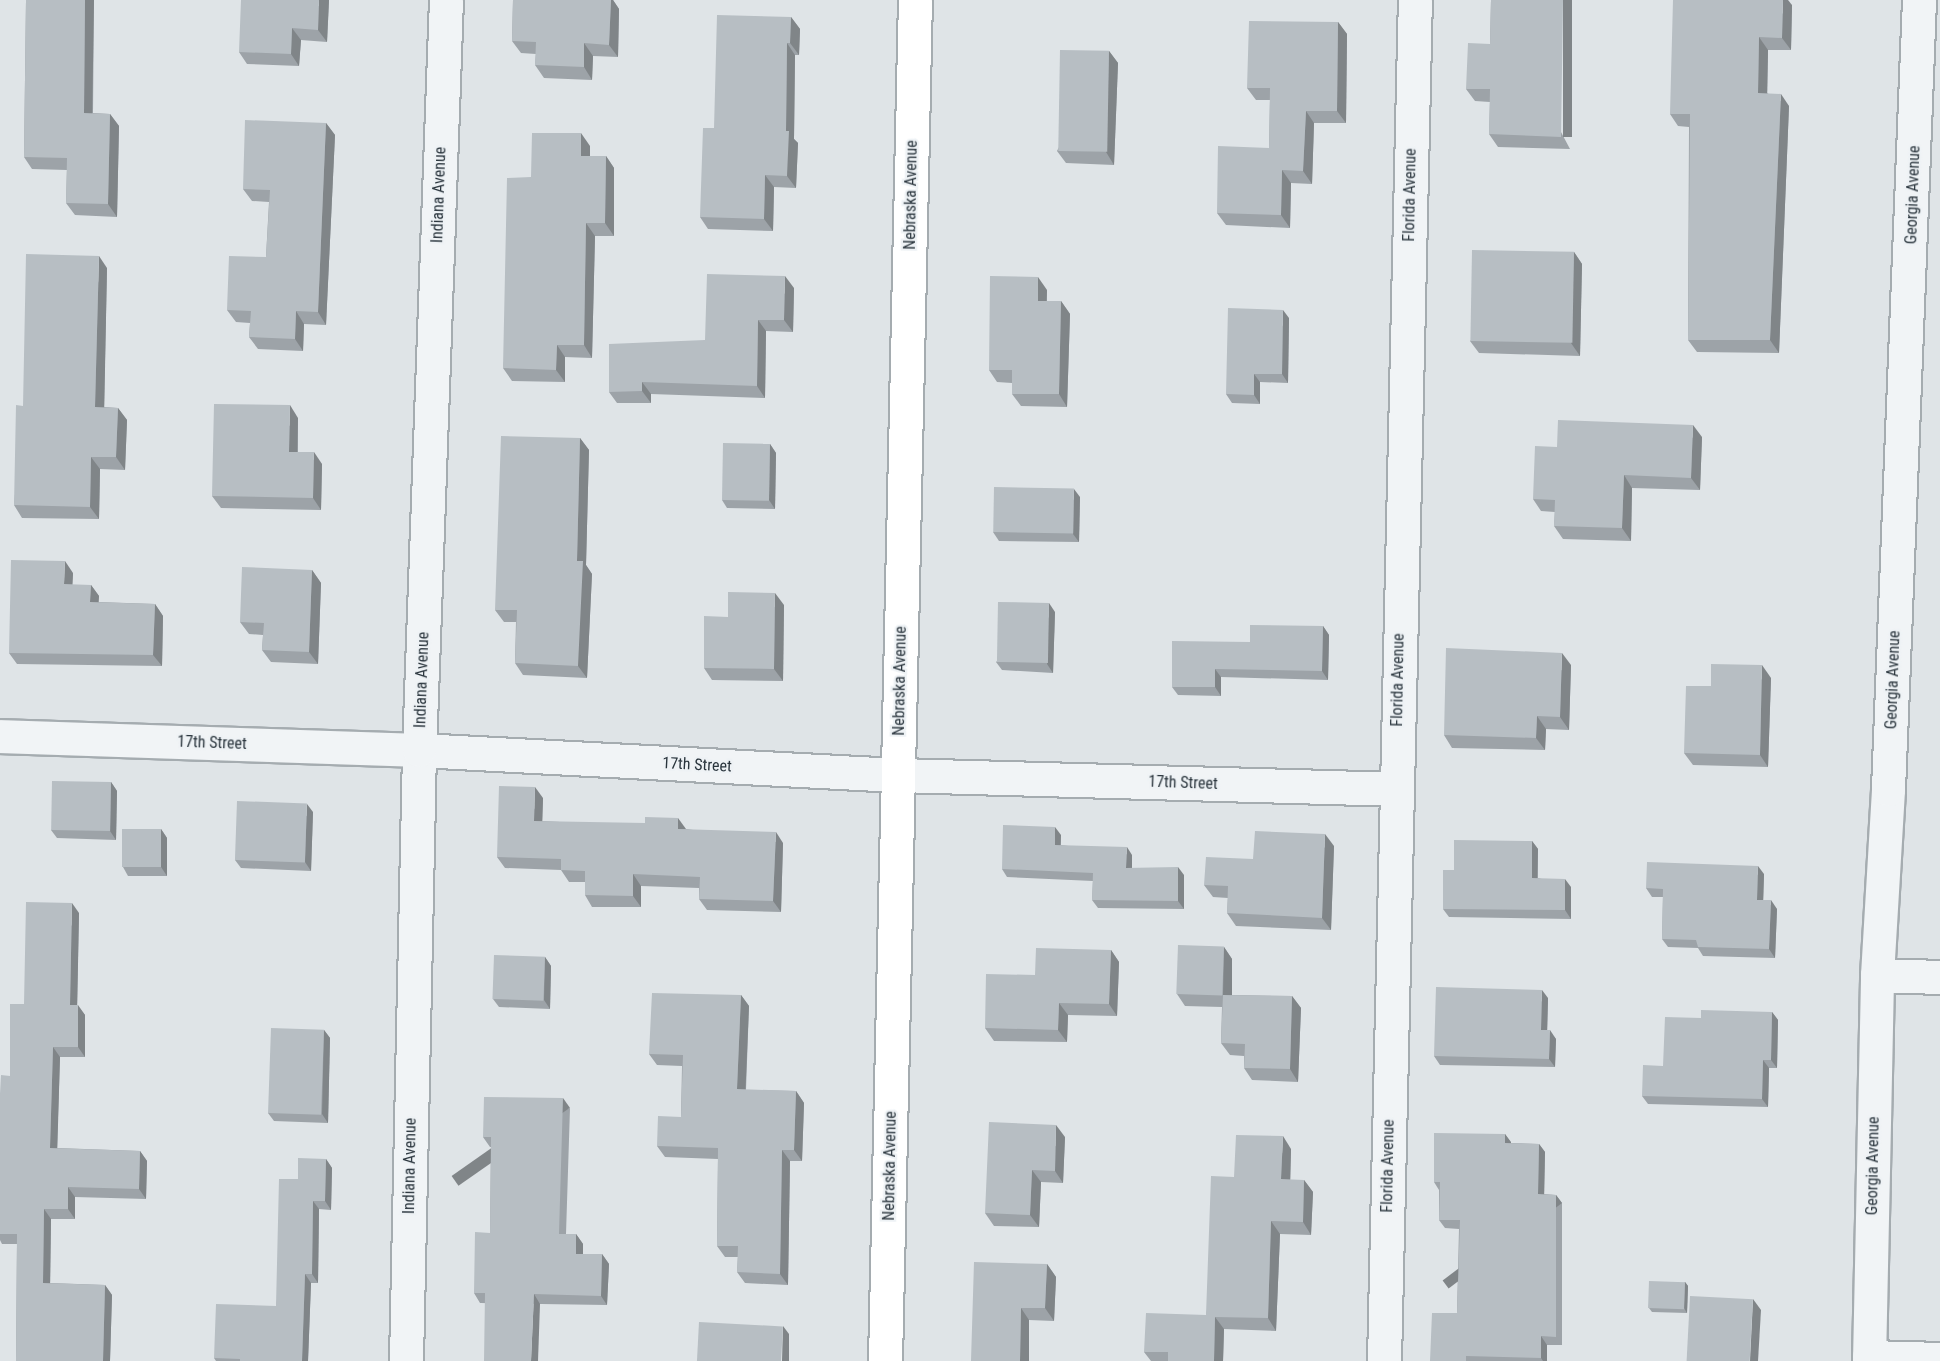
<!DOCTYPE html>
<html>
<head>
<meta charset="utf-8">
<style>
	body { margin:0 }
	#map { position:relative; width:1940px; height:1361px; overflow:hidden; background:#dfe4e7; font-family:"Roboto Condensed",sans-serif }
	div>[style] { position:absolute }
	.roads { filter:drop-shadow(2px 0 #a5acb0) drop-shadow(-2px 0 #a5acb0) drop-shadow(0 2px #a5acb0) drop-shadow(0 -2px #a5acb0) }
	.minor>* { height:33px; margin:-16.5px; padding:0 16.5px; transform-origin:16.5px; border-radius:16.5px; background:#f1f4f6 }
	.secondary>* { height:33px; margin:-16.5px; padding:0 16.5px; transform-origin:16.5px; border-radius:16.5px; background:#fff }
	.wall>* { inset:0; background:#9da3a8 }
	.shaded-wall>* { inset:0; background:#808588; transform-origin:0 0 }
	.building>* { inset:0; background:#b7bec3; transform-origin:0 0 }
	span { translate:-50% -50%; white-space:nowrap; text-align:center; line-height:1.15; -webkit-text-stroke:4.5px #eef2f5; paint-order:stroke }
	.street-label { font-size:16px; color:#29343c }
</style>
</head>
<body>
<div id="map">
	<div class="roads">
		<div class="minor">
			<div style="left:0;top:736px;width:419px;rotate:1.9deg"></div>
			<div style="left:419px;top:750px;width:480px;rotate:3deg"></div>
			<div style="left:898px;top:775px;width:497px;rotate:1.6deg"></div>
			<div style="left:1877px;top:975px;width:63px;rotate:1.8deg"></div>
			<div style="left:1869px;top:1357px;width:71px;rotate:1.6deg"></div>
			<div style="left:406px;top:1361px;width:611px;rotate:-88.78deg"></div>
			<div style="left:419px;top:750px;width:750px;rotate:-87.94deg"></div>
			<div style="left:1384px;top:1361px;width:1361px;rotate:-88.7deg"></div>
			<div style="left:1869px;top:1361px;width:386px;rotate:-88.8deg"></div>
			<div style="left:1877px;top:975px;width:186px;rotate:-86.6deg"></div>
			<div style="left:1888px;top:789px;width:790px;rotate:-87.75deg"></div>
		</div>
		<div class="secondary">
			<div style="left:885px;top:1361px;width:1361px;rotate:-88.74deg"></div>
		</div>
	</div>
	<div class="wall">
		<div style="clip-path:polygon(26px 0,94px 0,93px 113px,110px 114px,119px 126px,117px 217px,75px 215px,66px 203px,67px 170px,32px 169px,24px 157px)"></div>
		<div style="clip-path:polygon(329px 0,327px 42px,301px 40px,299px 66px,247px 64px,239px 52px)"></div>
		<div style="clip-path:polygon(513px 0,613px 0,619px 9px,618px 57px,593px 56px,592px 80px,544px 78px,535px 65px,536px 54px,521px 53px,512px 41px)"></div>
		<div style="clip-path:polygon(1491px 0,1570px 149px,1498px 147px,1489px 134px,1490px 102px,1475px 101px,1466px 89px,1490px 44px)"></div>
		<div style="clip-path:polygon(1792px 5px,1791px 50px,1768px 50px,1767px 93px,1789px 106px,1779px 353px,1697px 352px,1688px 340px,1689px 127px,1678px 126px,1670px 114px)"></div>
		<div style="clip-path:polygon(791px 17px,800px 29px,799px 55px,795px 55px,794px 139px,798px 143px,796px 188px,774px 187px,773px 231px,708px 229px,700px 217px)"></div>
		<div style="clip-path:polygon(1338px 22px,1347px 34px,1346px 123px,1314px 123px,1312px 184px,1291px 183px,1290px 228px,1226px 225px,1217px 213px,1269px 148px,1270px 100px,1256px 100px,1247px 88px)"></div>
		<div style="clip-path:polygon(1109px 51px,1118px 63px,1114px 165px,1066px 163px,1057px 151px)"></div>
		<div style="clip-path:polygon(326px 123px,335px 135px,326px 325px,304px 324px,303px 351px,258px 349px,249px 337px,250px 323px,236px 322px,227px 310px,266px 257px,269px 202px,252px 201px,243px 189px)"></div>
		<div style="clip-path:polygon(590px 146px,590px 156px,606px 156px,614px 168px,614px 236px,595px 236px,592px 358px,565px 357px,565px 382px,512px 381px,503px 368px,531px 177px)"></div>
		<div style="clip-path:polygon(1574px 252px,1582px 264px,1580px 356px,1479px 353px,1470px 341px)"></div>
		<div style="clip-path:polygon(107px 268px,104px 407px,118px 408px,127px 420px,125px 470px,100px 469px,99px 519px,22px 518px,14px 505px,23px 406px)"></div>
		<div style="clip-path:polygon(794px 288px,793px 332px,766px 331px,765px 398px,651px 394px,651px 403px,617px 403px,609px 392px,705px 340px)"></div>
		<div style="clip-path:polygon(1047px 290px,1047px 301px,1061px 301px,1070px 314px,1067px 407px,1021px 406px,1012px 394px,1012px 383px,997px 382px,989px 370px)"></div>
		<div style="clip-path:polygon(1289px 318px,1288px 383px,1260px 382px,1260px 404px,1232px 403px,1226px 394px)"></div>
		<div style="clip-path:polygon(298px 418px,298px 452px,322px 464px,321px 510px,221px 508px,212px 496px)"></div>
		<div style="clip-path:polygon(1702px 437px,1700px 490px,1632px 488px,1631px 541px,1563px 539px,1554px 526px,1555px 512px,1541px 511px,1533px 499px,1557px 447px)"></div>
		<div style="clip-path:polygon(580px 438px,589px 450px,586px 565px,592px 574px,587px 678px,523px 675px,515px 663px,516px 622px,504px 622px,495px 610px)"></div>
		<div style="clip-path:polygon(770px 444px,776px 453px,775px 509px,727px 508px,722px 500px)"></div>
		<div style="clip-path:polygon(1080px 497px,1079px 542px,999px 541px,993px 532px)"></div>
		<div style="clip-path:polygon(312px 570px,321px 583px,318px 664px,271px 662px,262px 650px,263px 635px,249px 634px,240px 622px)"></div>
		<div style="clip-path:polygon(73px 573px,72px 585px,91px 585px,99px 596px,98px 602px,155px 604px,163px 616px,162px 666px,17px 664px,9px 653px)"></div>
		<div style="clip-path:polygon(784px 605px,783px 681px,712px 680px,704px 668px,728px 617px)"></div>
		<div style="clip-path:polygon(1055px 612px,1053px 673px,1002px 670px,996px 662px)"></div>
		<div style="clip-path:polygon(1323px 626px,1329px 635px,1328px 680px,1221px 677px,1221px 696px,1178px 695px,1172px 687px,1250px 642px)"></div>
		<div style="clip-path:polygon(1571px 665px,1569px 730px,1546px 729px,1545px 750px,1452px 748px,1444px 735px)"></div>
		<div style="clip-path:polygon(1771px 678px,1768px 767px,1693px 765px,1684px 753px,1711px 686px)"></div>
		<div style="clip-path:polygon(111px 782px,117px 791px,116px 840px,57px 838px,51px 830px)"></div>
		<div style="clip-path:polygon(543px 798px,542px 821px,686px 829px,783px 843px,781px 912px,707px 910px,699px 899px,699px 888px,641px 886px,641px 907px,592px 907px,585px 895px,585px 882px,569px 882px,561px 870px,505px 868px,497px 857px)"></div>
		<div style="clip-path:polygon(313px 812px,311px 871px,241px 868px,235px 860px)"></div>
		<div style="clip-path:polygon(161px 829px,167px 838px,167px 876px,128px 876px,123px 867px)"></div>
		<div style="clip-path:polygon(1061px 835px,1061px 845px,1132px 855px,1132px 868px,1184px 875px,1184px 909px,1098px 908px,1092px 900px,1093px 881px,1007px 877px,1002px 869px)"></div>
		<div style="clip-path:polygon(1532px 841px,1538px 849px,1538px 878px,1571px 887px,1571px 919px,1449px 917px,1443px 909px,1454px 870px)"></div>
		<div style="clip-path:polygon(1334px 846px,1331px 930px,1236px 926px,1227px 913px,1228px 898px,1213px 897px,1204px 885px,1253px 859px)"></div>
		<div style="clip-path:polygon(1764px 874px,1763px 900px,1777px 909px,1775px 958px,1703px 956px,1698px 948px,1668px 947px,1662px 939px,1663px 897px,1652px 897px,1646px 888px)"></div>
		<div style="clip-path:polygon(79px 913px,77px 1005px,85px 1015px,85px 1057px,60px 1057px,57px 1148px,140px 1151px,147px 1161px,146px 1199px,75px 1197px,75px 1219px,51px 1219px,50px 1283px,105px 1285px,112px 1295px,110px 1361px,16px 1361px,17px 1244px,2px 1244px,0 1240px,0 1094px,10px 1076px,24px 1004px)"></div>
		<div style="clip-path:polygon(1224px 947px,1232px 959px,1232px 995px,1292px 996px,1301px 1008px,1298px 1082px,1252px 1080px,1244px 1068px,1244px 1056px,1230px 1055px,1221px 1043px,1222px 1007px,1185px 1006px,1177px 994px)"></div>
		<div style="clip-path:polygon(1111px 950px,1119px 962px,1117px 1016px,1068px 1015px,1067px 1042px,994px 1041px,985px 1028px,1035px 975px)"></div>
		<div style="clip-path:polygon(545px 957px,551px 966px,550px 1009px,499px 1007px,493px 999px)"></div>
		<div style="clip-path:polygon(741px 995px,749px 1006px,746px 1090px,796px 1091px,804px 1103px,802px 1161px,790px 1161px,788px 1285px,745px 1283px,737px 1272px,738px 1257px,725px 1257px,717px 1246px,718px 1159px,665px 1157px,657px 1146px,681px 1117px,682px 1066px,657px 1065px,649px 1054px)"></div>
		<div style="clip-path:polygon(1548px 998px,1547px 1030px,1556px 1039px,1555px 1067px,1440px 1065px,1434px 1056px)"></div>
		<div style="clip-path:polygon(1772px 1012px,1778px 1020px,1777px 1068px,1769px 1068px,1768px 1107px,1648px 1104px,1642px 1096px,1663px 1066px,1701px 1018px)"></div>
		<div style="clip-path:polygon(324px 1030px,330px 1038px,328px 1123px,274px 1121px,268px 1113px)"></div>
		<div style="clip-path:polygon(570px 1108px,566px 1234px,576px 1234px,583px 1244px,583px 1254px,602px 1254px,609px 1264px,607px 1305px,480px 1303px,474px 1293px,490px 1233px,491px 1147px,490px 1147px,483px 1137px)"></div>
		<div style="clip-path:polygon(1505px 1134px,1511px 1143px,1539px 1144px,1545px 1152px,1544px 1194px,1556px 1195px,1562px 1203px,1562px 1345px,1547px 1345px,1547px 1361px,1430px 1361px,1457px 1313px,1459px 1229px,1445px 1228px,1439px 1220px,1439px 1190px,1434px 1182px)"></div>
		<div style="clip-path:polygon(1065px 1137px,1063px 1183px,1041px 1182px,1039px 1227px,994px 1226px,985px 1213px)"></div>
		<div style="clip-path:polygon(1291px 1149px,1290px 1180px,1304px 1180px,1313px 1192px,1311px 1235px,1280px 1234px,1276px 1331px,1224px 1329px,1223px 1361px,1151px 1361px,1144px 1352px,1206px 1315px,1234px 1177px)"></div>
		<div style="clip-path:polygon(326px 1159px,332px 1168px,331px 1210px,319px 1209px,318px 1283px,311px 1283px,308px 1361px,216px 1361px,214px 1358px,276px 1306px,298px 1179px)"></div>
		<div style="clip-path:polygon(1047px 1264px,1056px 1277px,1054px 1321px,1029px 1320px,1029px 1361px,971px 1361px)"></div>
		<div style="clip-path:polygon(1685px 1282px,1688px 1286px,1687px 1313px,1652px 1312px,1649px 1308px)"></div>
	</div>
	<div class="shaded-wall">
		<div style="clip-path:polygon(85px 0,94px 0,92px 126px,84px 113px)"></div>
		<div style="clip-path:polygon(319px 0,329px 0,327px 42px,318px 30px)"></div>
		<div style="clip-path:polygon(611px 0,613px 0,619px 9px,618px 57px,609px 45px)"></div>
		<div style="left:1563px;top:0;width:9px;height:137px"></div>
		<div style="clip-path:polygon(1783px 0,1788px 0,1792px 5px,1791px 50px,1782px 38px)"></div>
		<div style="clip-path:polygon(791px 17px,800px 29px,799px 55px,790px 43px)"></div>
		<div style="clip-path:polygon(1338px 22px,1347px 34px,1346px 123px,1337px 111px)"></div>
		<div style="clip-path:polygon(292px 28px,301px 40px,299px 66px,291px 54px)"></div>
		<div style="clip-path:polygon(1759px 37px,1768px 50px,1767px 106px,1758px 93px)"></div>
		<div style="clip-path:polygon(584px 43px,593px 56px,592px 80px,584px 67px)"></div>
		<div style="clip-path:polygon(787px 43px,795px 55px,794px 139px,798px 143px,796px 188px,787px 176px,786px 131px)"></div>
		<div style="clip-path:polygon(1109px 51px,1118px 63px,1114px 165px,1106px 152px)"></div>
		<div style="clip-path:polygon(1781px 94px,1789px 106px,1779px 353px,1770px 340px)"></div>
		<div style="clip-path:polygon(1306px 111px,1314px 123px,1312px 184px,1303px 171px)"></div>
		<div style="clip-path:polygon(110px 114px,119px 126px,117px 217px,108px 204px)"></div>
		<div style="clip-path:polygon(326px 123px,335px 135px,326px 325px,318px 312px)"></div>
		<div style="clip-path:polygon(581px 133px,590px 146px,590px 168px,581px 156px)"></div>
		<div style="clip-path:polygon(606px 156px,614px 168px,614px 236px,605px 223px)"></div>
		<div style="clip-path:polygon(1282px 170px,1291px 183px,1290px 228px,1281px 215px)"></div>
		<div style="clip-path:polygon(765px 175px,774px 187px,773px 231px,764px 219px)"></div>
		<div style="clip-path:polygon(586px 223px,595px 236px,592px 358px,584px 345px)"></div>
		<div style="clip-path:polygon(1574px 252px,1582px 264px,1580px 356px,1571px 343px)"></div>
		<div style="clip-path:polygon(99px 256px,107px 268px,104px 419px,95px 407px)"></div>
		<div style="clip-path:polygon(785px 276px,794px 288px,793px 332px,784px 320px)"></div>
		<div style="clip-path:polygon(1038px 277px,1047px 290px,1046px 313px,1038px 301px)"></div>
		<div style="clip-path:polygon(1061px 301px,1070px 314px,1067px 407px,1059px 394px)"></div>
		<div style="clip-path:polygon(1283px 310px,1289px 318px,1288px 383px,1282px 374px)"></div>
		<div style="clip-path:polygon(296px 311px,304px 324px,303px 351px,295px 339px)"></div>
		<div style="clip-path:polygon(758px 320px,766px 331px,765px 398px,757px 386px)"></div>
		<div style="clip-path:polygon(557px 345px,565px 357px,565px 382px,556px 370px)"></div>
		<div style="clip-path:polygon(1254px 374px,1260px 382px,1260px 404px,1254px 395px)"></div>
		<div style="clip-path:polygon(642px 382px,651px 394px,651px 403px,642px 391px)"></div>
		<div style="clip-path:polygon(290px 405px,298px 418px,297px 464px,289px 452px)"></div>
		<div style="clip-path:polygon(118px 408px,127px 420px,125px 470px,116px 457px)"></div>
		<div style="clip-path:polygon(1693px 425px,1702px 437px,1700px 490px,1691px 478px)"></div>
		<div style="clip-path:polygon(580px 438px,589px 450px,586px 565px,592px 574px,587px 678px,578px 666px,577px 561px)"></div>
		<div style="clip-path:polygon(770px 444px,776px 453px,775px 509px,769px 500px)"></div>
		<div style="clip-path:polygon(314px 452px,322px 464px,321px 510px,313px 498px)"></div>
		<div style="clip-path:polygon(91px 457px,100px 469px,99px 519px,90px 507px)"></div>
		<div style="clip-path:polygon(1624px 475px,1632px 488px,1631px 541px,1622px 528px)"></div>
		<div style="clip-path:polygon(1074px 489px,1080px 497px,1079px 542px,1073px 534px)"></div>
		<div style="clip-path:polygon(65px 561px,73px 573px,72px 596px,64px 584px)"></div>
		<div style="clip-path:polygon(312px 570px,321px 583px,318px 664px,309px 652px)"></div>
		<div style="clip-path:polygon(91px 585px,99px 596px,98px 614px,90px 602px)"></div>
		<div style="clip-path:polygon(775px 593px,784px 605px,783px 681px,774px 669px)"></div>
		<div style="clip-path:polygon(1049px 603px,1055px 612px,1053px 673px,1047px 664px)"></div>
		<div style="clip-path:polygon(155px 604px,163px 616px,162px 666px,153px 655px)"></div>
		<div style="clip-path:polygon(1323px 626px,1329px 635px,1328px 680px,1322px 671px)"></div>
		<div style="clip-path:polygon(1562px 653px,1571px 665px,1569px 730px,1560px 717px)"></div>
		<div style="clip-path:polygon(1762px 665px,1771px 678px,1768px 767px,1760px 755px)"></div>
		<div style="clip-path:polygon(1215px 669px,1221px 677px,1221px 696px,1215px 687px)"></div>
		<div style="clip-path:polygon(1537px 716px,1546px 729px,1545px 750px,1536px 738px)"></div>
		<div style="clip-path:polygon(111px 782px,117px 791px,116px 840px,110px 831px)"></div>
		<div style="clip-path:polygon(535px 787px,543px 798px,542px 832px,534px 821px)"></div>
		<div style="clip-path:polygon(307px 804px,313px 812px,311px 871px,305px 862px)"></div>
		<div style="clip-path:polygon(678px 818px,686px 829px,678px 829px)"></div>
		<div style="clip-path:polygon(1055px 827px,1061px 835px,1060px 853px,1055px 845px)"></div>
		<div style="clip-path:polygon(161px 829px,167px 838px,167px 876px,161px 867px)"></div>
		<div style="clip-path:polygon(776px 832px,783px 843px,781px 912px,773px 901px)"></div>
		<div style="clip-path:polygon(1325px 834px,1334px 846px,1331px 930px,1322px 918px)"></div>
		<div style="clip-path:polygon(1532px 841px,1538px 849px,1537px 886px,1532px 878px)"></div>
		<div style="clip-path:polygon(1127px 847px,1132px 855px,1132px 876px,1126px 868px)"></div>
		<div style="clip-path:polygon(1758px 866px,1764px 874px,1763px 908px,1757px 900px)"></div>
		<div style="clip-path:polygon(1178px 867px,1184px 875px,1184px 909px,1178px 901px)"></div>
		<div style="clip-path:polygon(633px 874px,641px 886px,641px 907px,633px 896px)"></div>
		<div style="clip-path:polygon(1565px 879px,1571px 887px,1571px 919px,1565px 910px)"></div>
		<div style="clip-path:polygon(1771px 900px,1777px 909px,1775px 958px,1769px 949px)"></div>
		<div style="clip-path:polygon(72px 903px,79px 913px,77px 1015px,70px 1005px)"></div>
		<div style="clip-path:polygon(1224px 947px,1232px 959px,1232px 1007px,1223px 995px)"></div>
		<div style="clip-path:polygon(1111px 950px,1119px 962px,1117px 1016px,1109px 1004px)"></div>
		<div style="clip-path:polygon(545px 957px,551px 966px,550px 1009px,544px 1000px)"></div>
		<div style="clip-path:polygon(1542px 990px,1548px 998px,1547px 1038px,1541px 1030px)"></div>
		<div style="clip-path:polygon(741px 995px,749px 1006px,745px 1101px,737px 1089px)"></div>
		<div style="clip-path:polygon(1292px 996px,1301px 1008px,1298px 1082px,1290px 1069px)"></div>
		<div style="clip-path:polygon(1059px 1003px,1068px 1015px,1067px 1042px,1058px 1030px)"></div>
		<div style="clip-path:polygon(78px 1005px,85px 1015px,85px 1057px,78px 1047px)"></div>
		<div style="clip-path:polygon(1772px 1012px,1778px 1020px,1777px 1068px,1771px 1060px)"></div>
		<div style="clip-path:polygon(324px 1030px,330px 1038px,328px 1123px,322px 1114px)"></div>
		<div style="clip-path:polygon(1550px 1030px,1556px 1039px,1555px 1067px,1549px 1059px)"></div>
		<div style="clip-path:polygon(53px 1047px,60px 1057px,57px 1158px,50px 1148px)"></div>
		<div style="clip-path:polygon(1763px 1060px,1769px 1068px,1768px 1107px,1762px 1099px)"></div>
		<div style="clip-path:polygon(796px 1091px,804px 1103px,802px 1161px,794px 1150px)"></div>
		<div style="left:563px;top:1098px;width:12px;height:136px;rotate:55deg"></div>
		<div style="clip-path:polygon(1056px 1125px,1065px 1137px,1063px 1183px,1055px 1171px)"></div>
		<div style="clip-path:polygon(1505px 1134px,1511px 1142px,1511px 1152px,1505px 1143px)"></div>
		<div style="clip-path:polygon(1283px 1136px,1291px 1149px,1290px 1192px,1281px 1179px)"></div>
		<div style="clip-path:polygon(1539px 1144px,1545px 1152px,1544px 1202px,1538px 1194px)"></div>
		<div style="clip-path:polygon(782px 1150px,790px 1161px,788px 1285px,780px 1274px)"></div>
		<div style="clip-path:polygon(140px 1151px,147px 1161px,146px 1199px,139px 1189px)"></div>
		<div style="clip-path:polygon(326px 1159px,332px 1168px,331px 1210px,325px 1201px)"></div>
		<div style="clip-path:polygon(1032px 1170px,1041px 1182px,1039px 1227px,1030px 1215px)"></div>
		<div style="clip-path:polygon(1304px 1180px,1313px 1192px,1311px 1235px,1303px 1222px)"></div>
		<div style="clip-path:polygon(68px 1187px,75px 1197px,75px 1219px,68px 1209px)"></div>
		<div style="left:1556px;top:1195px;width:10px;height:142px;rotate:53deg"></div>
		<div style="clip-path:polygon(313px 1201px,319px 1209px,318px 1283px,312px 1274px)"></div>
		<div style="clip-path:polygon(44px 1209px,51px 1219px,50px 1293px,43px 1283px)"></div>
		<div style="clip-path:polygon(1271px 1221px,1280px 1234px,1276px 1331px,1268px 1318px)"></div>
		<div style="clip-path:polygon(576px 1234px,583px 1244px,583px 1264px,576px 1254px)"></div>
		<div style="clip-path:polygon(602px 1254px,609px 1264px,607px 1305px,601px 1296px)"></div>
		<div style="clip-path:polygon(1047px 1264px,1056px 1277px,1054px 1321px,1045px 1308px)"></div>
		<div style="clip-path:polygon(305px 1274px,311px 1283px,308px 1361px,302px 1361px)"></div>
		<div style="clip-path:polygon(1685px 1282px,1688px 1286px,1687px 1313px,1684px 1308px)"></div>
		<div style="clip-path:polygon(105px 1285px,112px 1295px,110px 1361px,103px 1361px)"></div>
		<div style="clip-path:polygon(534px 1294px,540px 1304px,538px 1361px,531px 1361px)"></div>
		<div style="clip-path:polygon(1753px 1299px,1761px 1310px,1758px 1361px,1750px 1361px)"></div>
		<div style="clip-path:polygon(1021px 1308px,1029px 1320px,1029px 1361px,1020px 1361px)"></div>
		<div style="clip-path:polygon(1215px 1317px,1224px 1329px,1223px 1361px,1214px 1361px)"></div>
		<div style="clip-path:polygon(783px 1326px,789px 1334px,789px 1361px,782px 1361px)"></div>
		<div style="clip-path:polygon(1541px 1336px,1547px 1345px,1547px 1361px,1543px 1361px,1541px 1358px)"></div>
	</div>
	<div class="building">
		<div style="clip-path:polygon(26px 0,85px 0,84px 113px,110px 114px,108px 204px,66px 203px,67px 158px,24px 157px)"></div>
		<div style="clip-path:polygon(241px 0,319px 0,318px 30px,292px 28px,291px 54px,239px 52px)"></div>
		<div style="clip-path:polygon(513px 0,611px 0,609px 45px,584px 43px,584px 67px,535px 65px,536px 42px,512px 41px)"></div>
		<div style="clip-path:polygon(1491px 0,1563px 0,1561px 137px,1489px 134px,1490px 89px,1466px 89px,1468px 43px,1490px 44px)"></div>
		<div style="clip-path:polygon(1673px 0,1783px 0,1782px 38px,1759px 37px,1758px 93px,1781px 94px,1770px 340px,1688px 340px,1690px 114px,1670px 114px)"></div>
		<div style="clip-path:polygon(717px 15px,791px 17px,790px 43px,787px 43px,786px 131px,789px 131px,787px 176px,765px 175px,764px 219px,700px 217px,703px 128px,714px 128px)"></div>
		<div style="clip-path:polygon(1249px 21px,1338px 22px,1337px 111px,1306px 111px,1303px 171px,1282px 170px,1281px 215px,1217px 213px,1218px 146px,1269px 148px,1270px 88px,1247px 88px)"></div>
		<div style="left:1060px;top:50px;width:49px;height:101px;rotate:1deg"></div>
		<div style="clip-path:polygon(245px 120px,326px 123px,318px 312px,296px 311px,295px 339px,249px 337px,251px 311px,227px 310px,229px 256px,266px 257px,270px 190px,243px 189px)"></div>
		<div style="clip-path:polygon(532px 133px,581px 133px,581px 156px,606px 156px,605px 223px,586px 223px,584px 345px,557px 345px,556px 370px,503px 368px,507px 178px,531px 177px)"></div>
		<div style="left:1472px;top:250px;width:102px;height:91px;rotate:1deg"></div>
		<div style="clip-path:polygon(26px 254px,99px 256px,95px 407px,118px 408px,116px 457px,91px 457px,90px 507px,14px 505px,16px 405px,23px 406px)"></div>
		<div style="clip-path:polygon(707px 274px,785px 276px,784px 320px,758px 320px,757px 386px,642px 382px,642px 391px,609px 392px,609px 344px,705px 340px)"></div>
		<div style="clip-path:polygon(990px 276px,1038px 277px,1038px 301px,1061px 301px,1059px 394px,1012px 394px,1012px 370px,989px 370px)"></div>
		<div style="clip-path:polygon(1228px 308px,1283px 310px,1282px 374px,1254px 374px,1254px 395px,1226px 394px)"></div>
		<div style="clip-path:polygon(214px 404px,290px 405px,289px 452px,314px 452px,313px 498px,212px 496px)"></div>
		<div style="clip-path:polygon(1558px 420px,1693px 425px,1691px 478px,1624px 475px,1622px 528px,1554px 526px,1555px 500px,1533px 499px,1535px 446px,1557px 447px)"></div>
		<div style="clip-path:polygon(501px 436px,580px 438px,577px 561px,583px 561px,578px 666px,515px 663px,517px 610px,495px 610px)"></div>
		<div style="left:723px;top:443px;width:47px;height:57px;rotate:1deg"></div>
		<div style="left:994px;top:487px;width:80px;height:45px;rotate:1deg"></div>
		<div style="clip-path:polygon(11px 560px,65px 561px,64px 584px,91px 585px,90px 602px,155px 604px,153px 655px,9px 653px)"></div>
		<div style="clip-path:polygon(242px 567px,312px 570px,309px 652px,262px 650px,264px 623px,240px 622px)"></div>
		<div style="clip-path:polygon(728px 592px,775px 593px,774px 669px,704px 668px,704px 616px,728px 617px)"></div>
		<div style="left:998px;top:602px;width:51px;height:60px;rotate:1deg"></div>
		<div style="clip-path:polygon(1250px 625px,1323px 626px,1322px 671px,1215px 669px,1215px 687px,1172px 687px,1172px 641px,1250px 642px)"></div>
		<div style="clip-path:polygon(1446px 648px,1562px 653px,1560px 717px,1537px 716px,1536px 738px,1444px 735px)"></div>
		<div style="clip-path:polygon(1711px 664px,1762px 665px,1760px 755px,1684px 753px,1686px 686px,1711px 686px)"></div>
		<div style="left:52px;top:781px;width:59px;height:49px;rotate:1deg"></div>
		<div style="clip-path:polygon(499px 786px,535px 787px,534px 821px,645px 823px,645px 817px,678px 818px,678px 829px,776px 832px,773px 901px,699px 899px,700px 877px,633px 874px,633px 896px,585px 895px,585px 871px,561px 870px,561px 859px,497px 857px)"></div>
		<div style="left:237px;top:801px;width:70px;height:59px;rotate:2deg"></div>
		<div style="clip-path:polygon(1003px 825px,1055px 827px,1055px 845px,1127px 847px,1126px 868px,1178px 867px,1178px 901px,1092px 900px,1093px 873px,1002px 869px)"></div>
		<div style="left:122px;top:829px;width:39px;height:38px"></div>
		<div style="clip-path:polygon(1255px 831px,1325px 834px,1322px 918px,1227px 913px,1228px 886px,1204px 885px,1206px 857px,1253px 859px)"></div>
		<div style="clip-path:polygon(1454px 840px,1532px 841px,1532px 878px,1565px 879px,1565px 910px,1443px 909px,1443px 870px,1454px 870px)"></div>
		<div style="clip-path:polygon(1647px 862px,1758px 866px,1757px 900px,1771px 900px,1769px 949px,1698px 947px,1696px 940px,1662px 939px,1663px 889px,1646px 888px)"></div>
		<div style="clip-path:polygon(26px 902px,72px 903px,70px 1005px,78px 1005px,78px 1047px,53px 1047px,50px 1148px,140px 1151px,139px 1189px,68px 1187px,68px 1209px,44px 1209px,43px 1283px,105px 1285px,103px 1361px,16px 1361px,17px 1234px,0 1234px,0 1094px,1px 1075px,10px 1076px,10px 1004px,24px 1004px)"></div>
		<div style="left:1178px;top:945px;width:46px;height:49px;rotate:2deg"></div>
		<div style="clip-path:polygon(1036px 948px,1111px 950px,1109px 1004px,1059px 1003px,1058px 1030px,985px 1028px,986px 974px,1035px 975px)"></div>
		<div style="left:494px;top:955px;width:51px;height:44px;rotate:2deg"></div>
		<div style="clip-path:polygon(1436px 987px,1542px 990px,1541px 1030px,1550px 1030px,1549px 1059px,1434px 1056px)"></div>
		<div style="clip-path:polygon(652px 993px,741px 995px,737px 1089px,796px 1091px,794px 1150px,782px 1150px,780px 1274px,737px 1272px,738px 1246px,717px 1246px,718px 1148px,657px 1146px,658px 1116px,681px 1117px,683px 1055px,649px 1054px)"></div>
		<div style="clip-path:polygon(1223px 995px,1292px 996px,1290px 1069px,1244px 1068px,1245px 1044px,1221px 1043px)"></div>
		<div style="clip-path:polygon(1701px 1010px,1772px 1012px,1771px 1060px,1763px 1060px,1762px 1099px,1642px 1096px,1643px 1065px,1663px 1066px,1665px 1017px,1701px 1018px)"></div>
		<div style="left:271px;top:1028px;width:53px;height:85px;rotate:2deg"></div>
		<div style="clip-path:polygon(484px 1097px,563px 1098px,559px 1234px,576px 1234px,576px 1254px,602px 1254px,601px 1296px,534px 1294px,531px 1361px,484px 1361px,485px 1293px,474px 1293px,475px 1232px,490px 1233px,491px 1137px,483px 1137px)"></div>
		<div style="clip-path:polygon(989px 1122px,1056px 1125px,1055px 1171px,1032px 1170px,1030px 1215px,985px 1213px)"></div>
		<div style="clip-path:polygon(1434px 1133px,1505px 1134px,1505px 1143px,1539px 1144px,1538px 1194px,1556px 1195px,1556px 1337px,1541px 1336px,1541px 1358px,1466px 1356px,1466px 1361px,1430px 1361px,1432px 1313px,1457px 1313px,1460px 1220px,1439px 1220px,1440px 1182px,1434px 1182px)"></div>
		<div style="clip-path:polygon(1236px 1135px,1283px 1136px,1281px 1179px,1304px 1180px,1303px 1222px,1271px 1221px,1268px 1318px,1215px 1317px,1214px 1361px,1168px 1361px,1168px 1352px,1144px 1352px,1146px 1313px,1206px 1315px,1211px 1176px,1234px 1177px)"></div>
		<div style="clip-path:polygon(298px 1158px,326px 1159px,325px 1201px,313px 1201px,312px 1274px,305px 1274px,302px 1361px,240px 1361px,240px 1359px,214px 1358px,216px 1304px,276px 1306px,279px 1179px,298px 1179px)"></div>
		<div style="clip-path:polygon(974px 1262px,1047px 1264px,1045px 1308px,1021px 1308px,1020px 1361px,971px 1361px)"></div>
		<div style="left:1649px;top:1281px;width:36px;height:27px;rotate:2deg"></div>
		<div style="left:1690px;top:1296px;width:63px;height:65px;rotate:3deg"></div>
		<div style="left:699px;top:1322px;width:84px;height:39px;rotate:3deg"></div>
	</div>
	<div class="street-label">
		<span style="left:439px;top:195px;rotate:-88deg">Indiana Avenue</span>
		<span style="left:911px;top:195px;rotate:-89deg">Nebraska Avenue</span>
		<span style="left:1410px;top:195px;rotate:-89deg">Florida Avenue</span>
		<span style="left:1913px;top:195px;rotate:-88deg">Georgia Avenue</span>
		<span style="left:422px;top:680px;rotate:-88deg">Indiana Avenue</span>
		<span style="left:1398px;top:680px;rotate:-89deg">Florida Avenue</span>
		<span style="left:1893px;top:680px;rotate:-88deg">Georgia Avenue</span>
		<span style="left:900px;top:681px;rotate:-89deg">Nebraska Avenue</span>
		<span style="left:212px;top:743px;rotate:2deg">17th Street</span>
		<span style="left:697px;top:765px;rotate:3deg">17th Street</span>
		<span style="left:1183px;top:783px;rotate:2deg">17th Street</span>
		<span style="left:410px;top:1166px;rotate:-89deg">Indiana Avenue</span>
		<span style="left:890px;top:1166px;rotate:-89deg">Nebraska Avenue</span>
		<span style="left:1388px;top:1166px;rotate:-89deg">Florida Avenue</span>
		<span style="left:1873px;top:1166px;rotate:-89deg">Georgia Avenue</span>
	</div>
</div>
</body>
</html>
